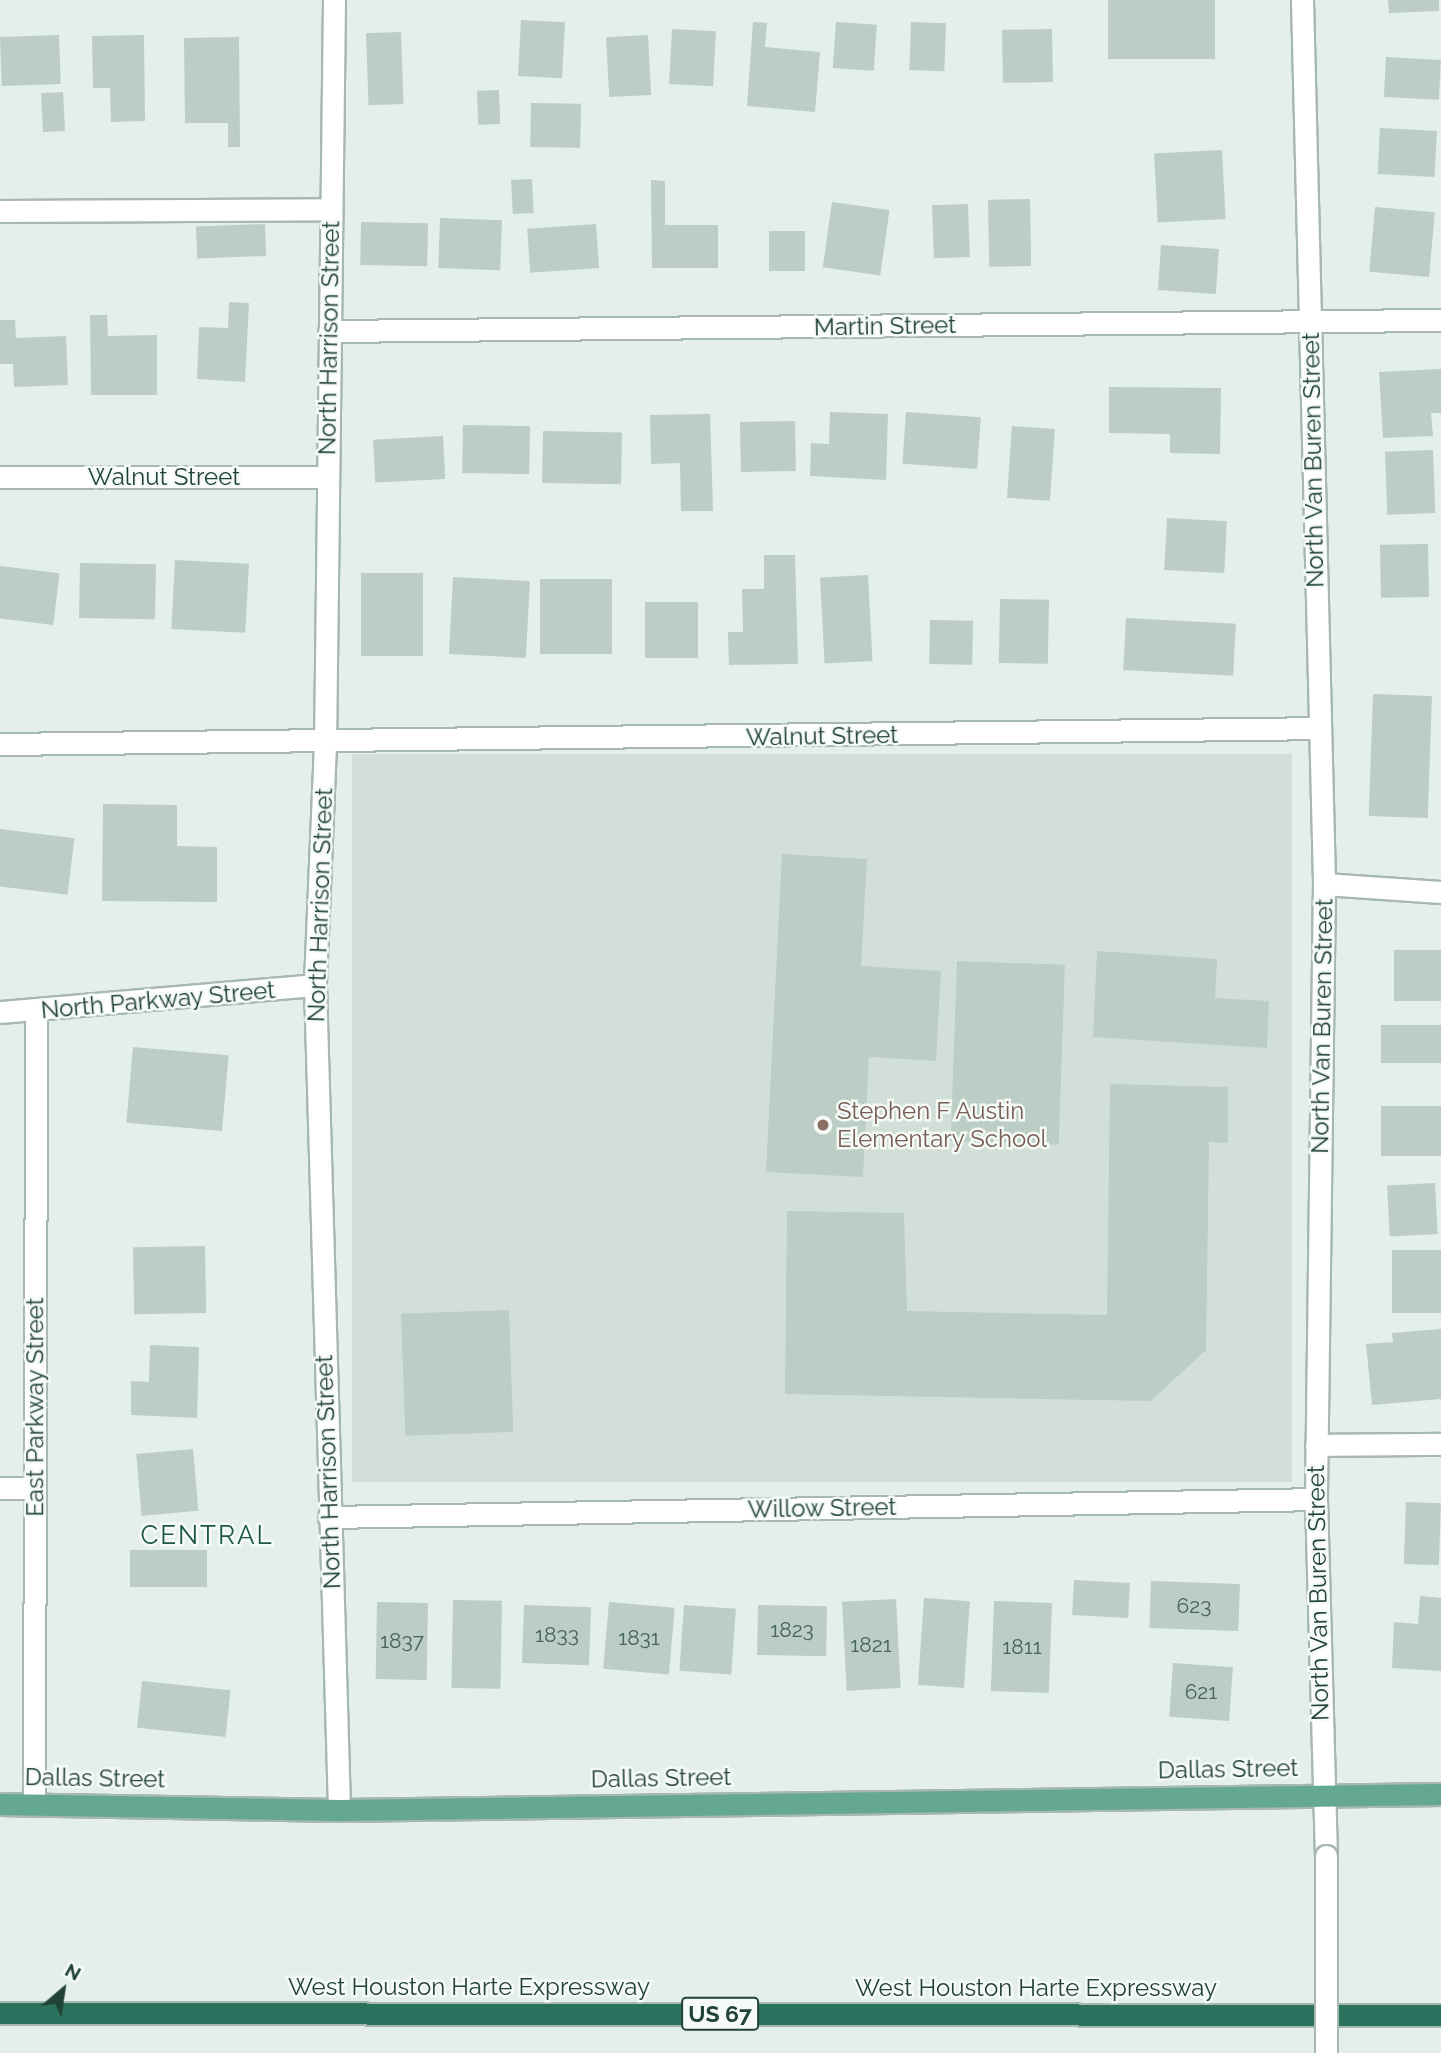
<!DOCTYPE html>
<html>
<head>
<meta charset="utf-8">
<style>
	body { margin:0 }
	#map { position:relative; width:1441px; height:2053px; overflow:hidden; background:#e4efe9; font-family:Raleway,sans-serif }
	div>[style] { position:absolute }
	.built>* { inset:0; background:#d2dfd8; transform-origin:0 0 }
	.building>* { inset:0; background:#bbcdc5; transform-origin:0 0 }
	.roads { filter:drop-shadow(2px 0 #a6b8b0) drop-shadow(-2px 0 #a6b8b0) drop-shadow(0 2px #a6b8b0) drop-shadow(0 -2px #a6b8b0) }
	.minor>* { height:21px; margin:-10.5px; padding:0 10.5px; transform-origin:10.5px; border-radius:10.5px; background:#fff }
	.major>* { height:21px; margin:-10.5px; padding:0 10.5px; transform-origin:10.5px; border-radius:10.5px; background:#64a891 }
	.highway>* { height:21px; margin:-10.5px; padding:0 10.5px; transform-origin:10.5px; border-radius:10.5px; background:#2a725d }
	.bridges { filter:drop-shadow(2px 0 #a6b8b0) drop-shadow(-2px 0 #a6b8b0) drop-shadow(0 2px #a6b8b0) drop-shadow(0 -2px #a6b8b0) }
	.minor-bridge>* { height:21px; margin:-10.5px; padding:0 10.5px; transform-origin:10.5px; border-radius:10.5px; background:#fff }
	.dots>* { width:19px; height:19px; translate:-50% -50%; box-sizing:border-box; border:4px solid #f5faf7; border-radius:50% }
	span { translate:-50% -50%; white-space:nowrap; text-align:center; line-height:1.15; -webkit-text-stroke:5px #f5faf7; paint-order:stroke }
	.number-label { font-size:21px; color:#48655a }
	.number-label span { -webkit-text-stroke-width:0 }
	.shield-label span { padding:2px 5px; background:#f5faf7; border:2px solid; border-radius:5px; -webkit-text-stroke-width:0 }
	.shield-label { font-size:23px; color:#214237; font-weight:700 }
	.street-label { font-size:24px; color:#214237 }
	.education-label { font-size:24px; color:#785e54 }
	.left { translate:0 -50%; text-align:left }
	.neighbourhood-label { font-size:26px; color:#1b5743; letter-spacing:2px }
	.north { position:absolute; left:28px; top:1955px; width:70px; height:70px; -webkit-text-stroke:5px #f5faf7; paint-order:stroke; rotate:29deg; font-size:19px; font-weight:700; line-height:28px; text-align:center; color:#214237 }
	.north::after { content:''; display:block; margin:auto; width:24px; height:32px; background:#214237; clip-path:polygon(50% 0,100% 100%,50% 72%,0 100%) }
</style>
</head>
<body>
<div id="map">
	<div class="built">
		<div style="left:1292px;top:754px;width:728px;height:940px;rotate:90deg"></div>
	</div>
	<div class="building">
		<div style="left:1108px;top:0;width:107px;height:59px"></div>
		<div style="clip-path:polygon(1388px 0,1439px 0,1439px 11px,1389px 13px)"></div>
		<div style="left:521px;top:20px;width:44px;height:56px;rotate:3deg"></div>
		<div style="clip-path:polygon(753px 22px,767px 23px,765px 47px,820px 52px,815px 112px,747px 106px)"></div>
		<div style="left:836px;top:22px;width:41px;height:46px;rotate:4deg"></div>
		<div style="left:911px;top:22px;width:35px;height:48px;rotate:2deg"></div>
		<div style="left:672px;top:29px;width:44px;height:55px;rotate:3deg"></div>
		<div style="left:1052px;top:29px;width:53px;height:50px;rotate:89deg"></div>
		<div style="left:401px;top:32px;width:72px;height:35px;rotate:88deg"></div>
		<div style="left:59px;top:35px;width:49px;height:59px;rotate:88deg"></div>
		<div style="clip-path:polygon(144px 35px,145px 121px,111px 122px,110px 88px,93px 88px,92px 36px)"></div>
		<div style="left:648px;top:35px;width:60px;height:42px;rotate:87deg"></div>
		<div style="clip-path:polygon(239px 37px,240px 147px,228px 147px,228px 123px,185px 123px,184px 38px)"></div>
		<div style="left:1386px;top:57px;width:55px;height:40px;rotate:3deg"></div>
		<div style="left:499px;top:90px;width:34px;height:22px;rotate:88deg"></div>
		<div style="left:63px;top:92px;width:39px;height:22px;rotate:87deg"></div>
		<div style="left:531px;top:103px;width:50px;height:44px;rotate:1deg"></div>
		<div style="left:1380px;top:128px;width:57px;height:46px;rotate:3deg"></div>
		<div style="left:1222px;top:150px;width:69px;height:68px;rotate:87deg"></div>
		<div style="left:532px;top:179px;width:34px;height:21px;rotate:87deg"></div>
		<div style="clip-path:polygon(651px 180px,665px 181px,665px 225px,718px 225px,718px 268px,652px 268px)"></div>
		<div style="left:1030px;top:199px;width:67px;height:42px;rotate:89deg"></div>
		<div style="left:832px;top:202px;width:58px;height:66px;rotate:8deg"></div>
		<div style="left:968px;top:204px;width:53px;height:36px;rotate:88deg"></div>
		<div style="left:1375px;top:207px;width:60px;height:65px;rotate:5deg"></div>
		<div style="left:440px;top:218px;width:62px;height:50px;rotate:2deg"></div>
		<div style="left:361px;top:222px;width:67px;height:43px;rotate:1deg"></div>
		<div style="left:265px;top:224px;width:32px;height:69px;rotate:88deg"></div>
		<div style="left:596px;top:224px;width:44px;height:69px;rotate:86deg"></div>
		<div style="left:805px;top:231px;width:40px;height:36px;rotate:90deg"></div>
		<div style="left:1161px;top:245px;width:58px;height:45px;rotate:4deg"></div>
		<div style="clip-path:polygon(229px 302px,249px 303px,245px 382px,197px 379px,199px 327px,228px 328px)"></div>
		<div style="clip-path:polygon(90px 315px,107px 315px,108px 336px,157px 335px,157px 395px,91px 395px)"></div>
		<div style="clip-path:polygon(0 320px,15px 320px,16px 338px,66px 336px,68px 385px,14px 387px,13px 364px,0 364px)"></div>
		<div style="clip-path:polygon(1441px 369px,1441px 413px,1431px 413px,1433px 436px,1383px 438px,1379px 372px)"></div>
		<div style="clip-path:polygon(1109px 387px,1221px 388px,1220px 454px,1170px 453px,1170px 434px,1109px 433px)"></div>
		<div style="clip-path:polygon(830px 412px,888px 414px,886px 480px,810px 476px,811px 443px,829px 444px)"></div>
		<div style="left:906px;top:412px;width:75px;height:52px;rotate:4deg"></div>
		<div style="clip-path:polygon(710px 414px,713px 511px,681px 511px,680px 463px,651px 464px,650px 415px)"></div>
		<div style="left:795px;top:421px;width:50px;height:55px;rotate:89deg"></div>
		<div style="left:463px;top:425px;width:67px;height:48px;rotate:1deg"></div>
		<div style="left:1012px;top:426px;width:43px;height:72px;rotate:4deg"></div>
		<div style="left:543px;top:431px;width:79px;height:52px;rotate:1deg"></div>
		<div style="left:443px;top:436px;width:43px;height:70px;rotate:87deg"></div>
		<div style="left:1433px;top:450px;width:63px;height:48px;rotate:88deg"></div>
		<div style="left:1167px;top:518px;width:60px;height:52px;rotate:3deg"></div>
		<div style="left:1428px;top:544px;width:53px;height:48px;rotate:89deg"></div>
		<div style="clip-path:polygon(764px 555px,795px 555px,798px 664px,729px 665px,728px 632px,743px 632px,742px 589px,764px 589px)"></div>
		<div style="left:175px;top:560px;width:74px;height:69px;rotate:3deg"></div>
		<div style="left:80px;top:563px;width:76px;height:55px;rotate:1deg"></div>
		<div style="left:0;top:566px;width:60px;height:52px;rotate:7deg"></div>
		<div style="left:361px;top:573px;width:62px;height:83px"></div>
		<div style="left:868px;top:575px;width:86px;height:48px;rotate:87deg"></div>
		<div style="left:453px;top:577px;width:77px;height:77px;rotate:3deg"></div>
		<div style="left:540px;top:579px;width:72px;height:75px"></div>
		<div style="left:1000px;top:599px;width:49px;height:64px;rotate:1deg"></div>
		<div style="left:645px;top:602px;width:53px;height:56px"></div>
		<div style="left:1126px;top:618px;width:110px;height:52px;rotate:3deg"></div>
		<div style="left:930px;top:620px;width:43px;height:44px;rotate:1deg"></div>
		<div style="left:1373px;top:694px;width:59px;height:122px;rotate:2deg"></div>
		<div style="clip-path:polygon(103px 804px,177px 805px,177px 846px,217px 847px,217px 902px,102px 901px)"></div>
		<div style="left:0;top:829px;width:75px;height:57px;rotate:7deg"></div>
		<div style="clip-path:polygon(782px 854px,867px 859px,861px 966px,941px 971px,936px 1061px,869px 1057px,863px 1177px,766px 1172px)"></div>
		<div style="left:1441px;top:950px;width:51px;height:47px;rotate:90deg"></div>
		<div style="clip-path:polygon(1097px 951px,1217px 959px,1215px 998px,1269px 1001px,1267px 1048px,1093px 1037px)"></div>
		<div style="left:957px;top:961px;width:108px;height:180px;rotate:2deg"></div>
		<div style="left:1441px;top:1025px;width:38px;height:60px;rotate:90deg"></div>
		<div style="left:133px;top:1047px;width:96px;height:76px;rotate:5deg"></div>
		<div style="clip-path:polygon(1110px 1084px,1228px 1087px,1228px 1143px,1209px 1142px,1206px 1350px,1151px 1401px,785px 1394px,787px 1211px,904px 1213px,907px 1311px,1107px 1315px)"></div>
		<div style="left:1441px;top:1106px;width:50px;height:60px;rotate:90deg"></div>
		<div style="left:1435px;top:1183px;width:51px;height:48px;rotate:87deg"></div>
		<div style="left:205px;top:1246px;width:67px;height:72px;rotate:89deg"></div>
		<div style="left:1392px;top:1250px;width:49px;height:63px"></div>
		<div style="left:509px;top:1310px;width:122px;height:108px;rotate:88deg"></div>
		<div style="clip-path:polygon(1441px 1329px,1441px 1399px,1372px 1405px,1366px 1344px,1393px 1342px,1392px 1333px)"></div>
		<div style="clip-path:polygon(150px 1345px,199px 1347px,197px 1418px,131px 1415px,131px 1381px,149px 1382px)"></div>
		<div style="left:193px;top:1449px;width:62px;height:57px;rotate:85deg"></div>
		<div style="left:1406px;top:1502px;width:35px;height:62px;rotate:2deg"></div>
		<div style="left:130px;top:1550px;width:77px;height:37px"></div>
		<div style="left:1074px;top:1580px;width:56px;height:35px;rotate:3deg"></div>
		<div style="left:1151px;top:1581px;width:89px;height:47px;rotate:2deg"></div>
		<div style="clip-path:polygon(1420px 1596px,1441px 1598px,1441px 1671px,1392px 1668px,1394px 1622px,1418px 1624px)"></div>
		<div style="left:924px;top:1598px;width:46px;height:87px;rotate:4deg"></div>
		<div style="left:896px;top:1599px;width:89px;height:54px;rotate:87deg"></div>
		<div style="left:453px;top:1600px;width:49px;height:88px;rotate:1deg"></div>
		<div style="left:994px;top:1601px;width:58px;height:90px;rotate:2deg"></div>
		<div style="left:377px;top:1602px;width:51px;height:77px;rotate:1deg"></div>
		<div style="left:609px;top:1602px;width:66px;height:67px;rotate:5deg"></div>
		<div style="left:524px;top:1605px;width:67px;height:58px;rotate:2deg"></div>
		<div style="left:684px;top:1605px;width:52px;height:66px;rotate:4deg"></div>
		<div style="left:758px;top:1605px;width:69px;height:50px;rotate:1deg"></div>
		<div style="left:1173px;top:1663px;width:60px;height:54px;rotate:4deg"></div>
		<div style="left:142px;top:1681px;width:89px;height:47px;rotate:6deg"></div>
	</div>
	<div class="roads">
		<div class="minor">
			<div style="left:334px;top:0;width:744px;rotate:90.69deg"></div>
			<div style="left:325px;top:744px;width:241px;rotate:92.4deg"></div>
			<div style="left:315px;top:985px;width:825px;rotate:88.33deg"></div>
			<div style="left:1302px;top:0;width:884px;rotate:88.57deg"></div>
			<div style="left:1324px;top:884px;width:615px;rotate:90.75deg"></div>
			<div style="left:1316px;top:1499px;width:357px;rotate:88.4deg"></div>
			<div style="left:0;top:211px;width:330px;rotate:-0.3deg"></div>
			<div style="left:329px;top:331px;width:1112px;rotate:-0.57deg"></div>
			<div style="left:0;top:477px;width:328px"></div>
			<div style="left:0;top:744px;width:1319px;rotate:-0.69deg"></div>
			<div style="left:1324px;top:884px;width:117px;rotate:3.9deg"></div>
			<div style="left:0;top:1012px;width:316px;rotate:-4.9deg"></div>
			<div style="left:1316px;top:1445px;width:125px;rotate:-0.5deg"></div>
			<div style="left:0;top:1488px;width:35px"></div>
			<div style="left:329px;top:1517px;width:987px;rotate:-1.04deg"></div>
			<div style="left:34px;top:1802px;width:790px;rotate:-89.85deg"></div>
		</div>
		<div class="major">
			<div style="left:0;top:1804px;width:339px;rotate:1deg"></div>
			<div style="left:339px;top:1810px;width:1102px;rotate:-0.83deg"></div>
		</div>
		<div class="highway">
			<div style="left:0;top:2013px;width:1441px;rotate:0.08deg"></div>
		</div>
	</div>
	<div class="bridges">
		<div class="minor-bridge">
			<div style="left:1326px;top:1856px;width:197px;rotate:90deg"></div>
		</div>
	</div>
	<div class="dots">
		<div style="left:823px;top:1125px;background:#8d6e63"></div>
	</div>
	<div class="number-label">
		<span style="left:1194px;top:1606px">623</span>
		<span style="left:792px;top:1630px">1823</span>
		<span style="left:557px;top:1635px">1833</span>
		<span style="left:639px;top:1638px">1831</span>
		<span style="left:402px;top:1641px">1837</span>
		<span style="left:871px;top:1645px">1821</span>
		<span style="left:1022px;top:1647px">1811</span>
		<span style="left:1201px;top:1692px">621</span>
	</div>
	<div class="shield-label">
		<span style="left:720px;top:2014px">US 67</span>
	</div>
	<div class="street-label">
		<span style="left:885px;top:326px;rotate:-1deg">Martin Street</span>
		<span style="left:329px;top:338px;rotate:-89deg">North Harrison Street</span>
		<span style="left:1313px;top:460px;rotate:-91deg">North Van Buren Street</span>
		<span style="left:164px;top:477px">Walnut Street</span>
		<span style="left:822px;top:736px;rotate:-1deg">Walnut Street</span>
		<span style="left:320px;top:905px;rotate:-88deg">North Harrison Street</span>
		<span style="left:158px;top:1000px;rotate:-5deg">North Parkway Street</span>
		<span style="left:1322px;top:1026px;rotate:-89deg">North Van Buren Street</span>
		<span style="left:35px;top:1407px;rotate:-90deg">East Parkway Street</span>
		<span style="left:328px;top:1472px;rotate:-92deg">North Harrison Street</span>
		<span style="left:822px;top:1508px;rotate:-1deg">Willow Street</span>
		<span style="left:1318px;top:1593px;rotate:-91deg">North Van Buren Street</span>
		<span style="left:1228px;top:1769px;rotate:-1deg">Dallas Street</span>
		<span style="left:95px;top:1778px;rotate:1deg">Dallas Street</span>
		<span style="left:661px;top:1778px;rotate:-1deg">Dallas Street</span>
		<span style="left:469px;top:1987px">West Houston Harte Expressway</span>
		<span style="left:1036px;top:1988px">West Houston Harte Expressway</span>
	</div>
	<div class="education-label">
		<span class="left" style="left:837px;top:1125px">Stephen F Austin<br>Elementary School</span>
	</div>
	<div class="neighbourhood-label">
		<span style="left:207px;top:1536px">CENTRAL</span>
	</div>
	<div class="north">N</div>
</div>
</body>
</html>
